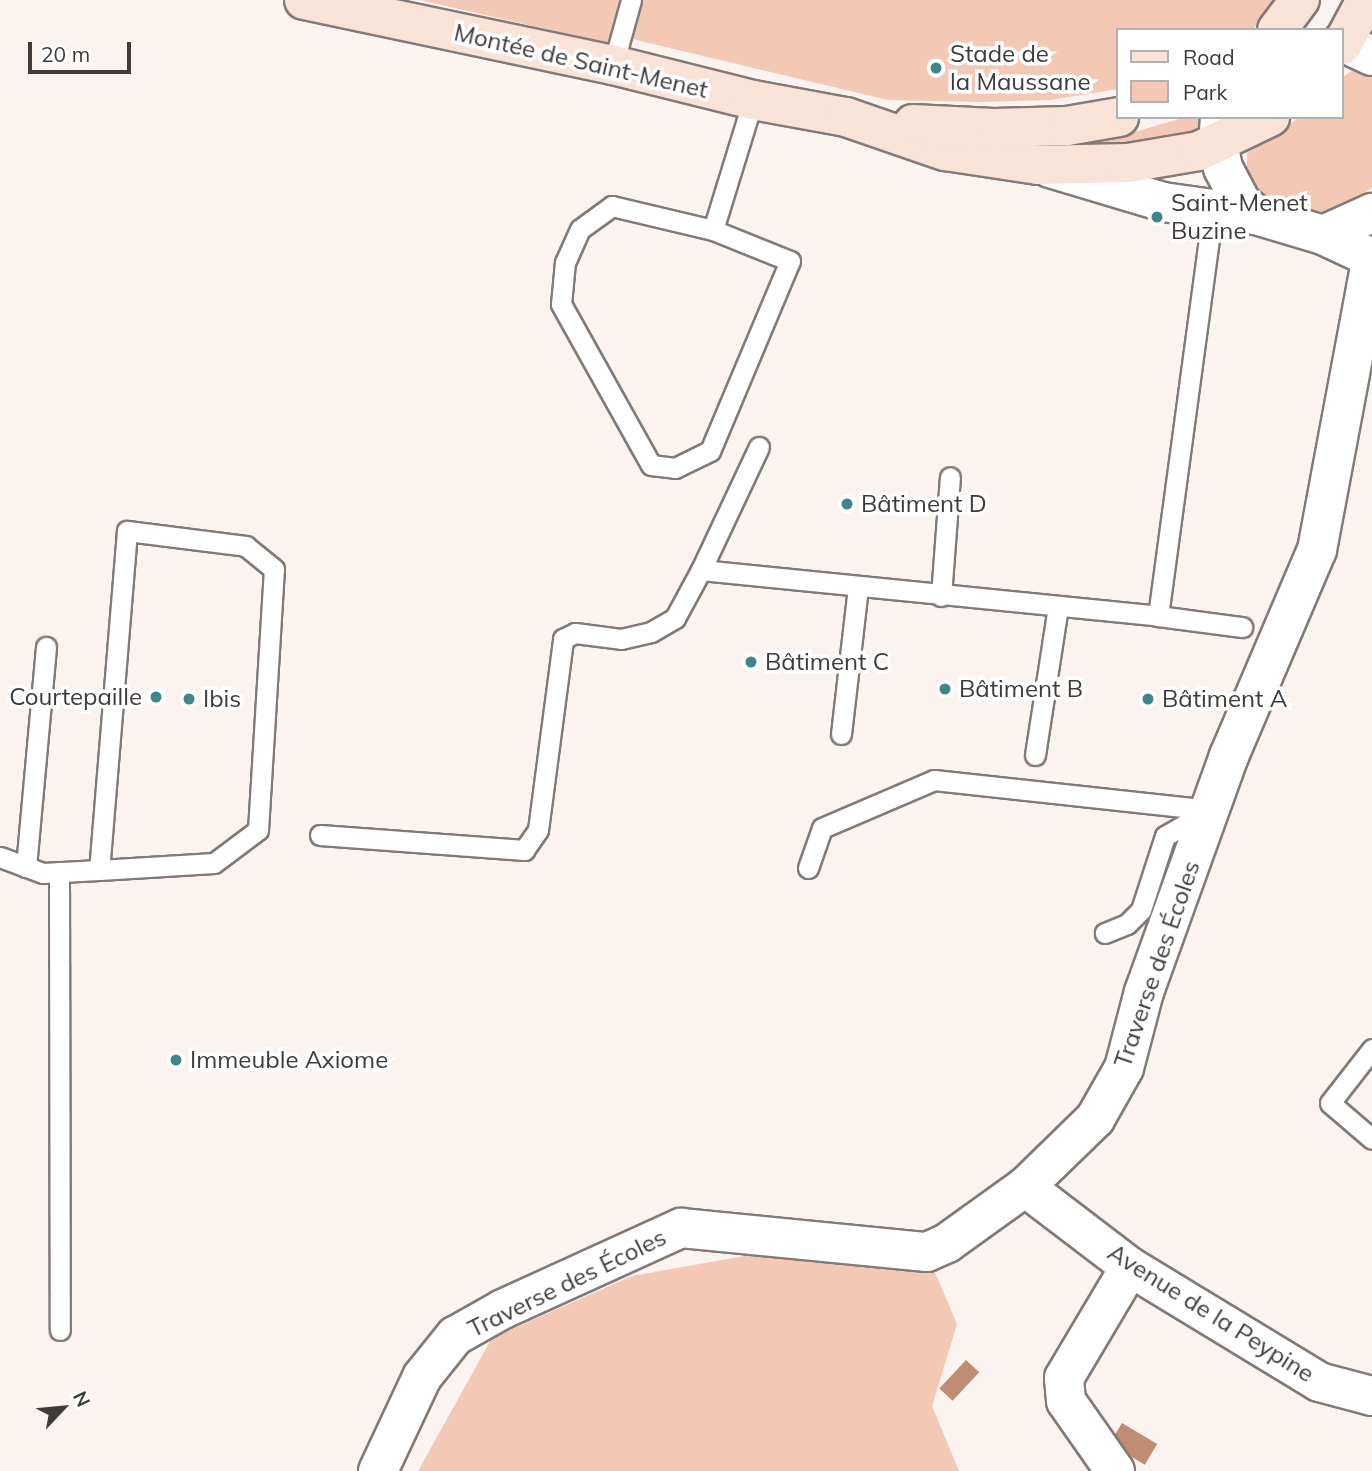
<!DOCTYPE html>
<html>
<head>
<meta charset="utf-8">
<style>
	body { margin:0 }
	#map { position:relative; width:1372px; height:1471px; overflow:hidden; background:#fbf3ef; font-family:Mulish,sans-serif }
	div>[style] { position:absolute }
	.green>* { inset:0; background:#f3c9b5 }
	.water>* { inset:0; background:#c08c73; transform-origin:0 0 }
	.roads { filter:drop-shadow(2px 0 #827a77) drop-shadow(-2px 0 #827a77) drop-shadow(0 2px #827a77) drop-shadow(0 -2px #827a77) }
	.service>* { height:19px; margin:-9.5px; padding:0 9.5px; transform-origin:9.5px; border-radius:9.5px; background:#fff }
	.minor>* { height:38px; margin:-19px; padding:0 19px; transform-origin:19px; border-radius:19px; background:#fff }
	.secondary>* { height:38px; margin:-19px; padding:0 19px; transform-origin:19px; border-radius:19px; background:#f9e2d6 }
	.dots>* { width:19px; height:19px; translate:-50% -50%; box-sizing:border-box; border:4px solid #fff; border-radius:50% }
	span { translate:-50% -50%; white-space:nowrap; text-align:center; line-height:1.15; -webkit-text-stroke:7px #fff; paint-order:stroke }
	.poi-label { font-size:24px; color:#3e3b3a }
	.left { translate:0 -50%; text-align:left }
	.right { translate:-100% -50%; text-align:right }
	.street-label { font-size:24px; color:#3e3b3a }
	.legend { position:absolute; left:1116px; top:28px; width:228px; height:91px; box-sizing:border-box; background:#fff; border:2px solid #b2b1b0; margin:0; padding:9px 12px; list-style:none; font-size:21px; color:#3e3b3a }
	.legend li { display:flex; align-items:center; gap:14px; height:35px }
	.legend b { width:35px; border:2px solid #b2b1b0 }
	.north { position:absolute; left:28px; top:1373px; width:70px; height:70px; -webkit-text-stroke:5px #fff; paint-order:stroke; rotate:64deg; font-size:19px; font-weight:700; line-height:28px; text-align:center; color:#3e3b3a }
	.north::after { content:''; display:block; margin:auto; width:24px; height:32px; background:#3e3b3a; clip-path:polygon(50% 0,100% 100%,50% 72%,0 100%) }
	.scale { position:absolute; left:28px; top:42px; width:103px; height:32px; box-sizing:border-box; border:4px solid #3e3b3a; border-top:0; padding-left:9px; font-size:21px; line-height:24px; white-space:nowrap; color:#3e3b3a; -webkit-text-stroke:5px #fff; paint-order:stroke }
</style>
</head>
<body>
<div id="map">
	<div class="green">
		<div style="clip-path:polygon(420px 0,1281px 0,1252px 30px,1118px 30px,1118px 89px,1050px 100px,982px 102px,888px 100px,632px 39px,624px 47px)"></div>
		<div style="clip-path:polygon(1352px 70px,1372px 76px,1372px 187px,1355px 202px,1324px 212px,1298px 213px,1262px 197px,1247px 172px,1247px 153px,1300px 117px,1342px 117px,1342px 78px)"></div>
		<div style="clip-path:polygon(1186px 117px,1202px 117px,1201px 131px,1163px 142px,1062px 146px,1117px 137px)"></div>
		<div style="clip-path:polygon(767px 1252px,931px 1263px,957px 1324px,932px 1406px,959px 1471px,418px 1471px,492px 1338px,632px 1276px)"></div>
	</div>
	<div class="water">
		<div style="left:966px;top:1360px;width:18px;height:39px;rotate:43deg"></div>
		<div style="left:1122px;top:1423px;width:41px;height:24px;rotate:31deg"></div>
	</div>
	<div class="roads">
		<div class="service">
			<div style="left:613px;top:65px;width:67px;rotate:-74.5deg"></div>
			<div style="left:713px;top:230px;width:104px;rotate:-166.6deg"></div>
			<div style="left:612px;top:206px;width:39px;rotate:144deg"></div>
			<div style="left:580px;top:229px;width:36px;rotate:114deg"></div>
			<div style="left:565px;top:262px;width:42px;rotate:95.4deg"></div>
			<div style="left:561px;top:304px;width:184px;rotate:60.8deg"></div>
			<div style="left:651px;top:465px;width:24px;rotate:7deg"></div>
			<div style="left:675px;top:468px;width:39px;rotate:-26deg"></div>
			<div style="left:710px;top:451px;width:206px;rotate:-67.2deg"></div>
			<div style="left:790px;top:261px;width:83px;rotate:-158.1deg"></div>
			<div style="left:713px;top:230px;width:136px;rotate:-72.9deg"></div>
			<div style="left:701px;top:570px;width:136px;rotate:-64.8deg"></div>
			<div style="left:941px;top:596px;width:119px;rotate:-85.7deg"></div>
			<div style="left:1158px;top:616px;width:85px;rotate:7.5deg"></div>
			<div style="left:841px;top:734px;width:147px;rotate:-83.4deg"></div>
			<div style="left:1035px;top:755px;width:150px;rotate:-81.2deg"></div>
			<div style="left:320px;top:835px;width:205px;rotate:4.2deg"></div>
			<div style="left:524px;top:850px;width:24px;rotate:-55deg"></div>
			<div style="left:538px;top:830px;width:193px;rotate:-82.5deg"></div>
			<div style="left:563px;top:639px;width:13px;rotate:-27deg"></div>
			<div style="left:575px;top:633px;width:46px;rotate:7.4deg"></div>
			<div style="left:621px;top:639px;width:31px;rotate:-13deg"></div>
			<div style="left:651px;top:632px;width:28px;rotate:-30deg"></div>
			<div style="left:675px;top:618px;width:55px;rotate:-61.6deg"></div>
			<div style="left:701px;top:570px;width:459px;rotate:5.7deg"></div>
			<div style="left:1158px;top:616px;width:412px;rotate:-82.3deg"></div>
			<div style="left:0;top:857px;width:46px;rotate:20.4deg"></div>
			<div style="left:43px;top:873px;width:56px;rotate:-3.1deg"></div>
			<div style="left:99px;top:870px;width:115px;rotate:-3.5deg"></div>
			<div style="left:214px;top:863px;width:55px;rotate:-36.9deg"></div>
			<div style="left:258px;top:830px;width:261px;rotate:-86.5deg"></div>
			<div style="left:274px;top:569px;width:36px;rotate:-141deg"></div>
			<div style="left:246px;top:546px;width:120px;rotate:-172.8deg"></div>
			<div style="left:127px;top:531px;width:340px;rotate:94.7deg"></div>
			<div style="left:26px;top:867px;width:221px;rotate:-84.8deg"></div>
			<div style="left:808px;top:868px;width:42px;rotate:-70.7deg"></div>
			<div style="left:822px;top:828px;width:122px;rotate:-23.2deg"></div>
			<div style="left:934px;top:780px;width:278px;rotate:6.2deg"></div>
			<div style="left:1210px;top:810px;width:52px;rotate:150deg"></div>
			<div style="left:1165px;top:836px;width:78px;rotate:108deg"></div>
			<div style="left:1141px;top:910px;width:20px;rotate:135deg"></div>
			<div style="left:1127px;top:924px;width:24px;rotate:158deg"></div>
			<div style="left:59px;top:872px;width:458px;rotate:89.9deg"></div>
			<div style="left:1372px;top:1049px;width:68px;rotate:127.9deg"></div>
			<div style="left:1330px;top:1103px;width:55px;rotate:40.6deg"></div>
		</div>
		<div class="minor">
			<div style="left:1342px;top:42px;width:33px;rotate:25deg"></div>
			<div style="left:1220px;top:117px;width:27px;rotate:94deg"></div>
			<div style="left:1218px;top:144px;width:25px;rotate:78deg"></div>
			<div style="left:1223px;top:168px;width:40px;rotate:62deg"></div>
			<div style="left:1242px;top:203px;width:18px;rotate:41deg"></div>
			<div style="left:1050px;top:168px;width:118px;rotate:16.7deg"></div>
			<div style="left:1163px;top:202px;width:94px;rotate:8deg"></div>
			<div style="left:1256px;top:215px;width:70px;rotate:16.6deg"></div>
			<div style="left:1323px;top:235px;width:54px;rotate:25.1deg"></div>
			<div style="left:1323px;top:235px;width:54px;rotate:-24.2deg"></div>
			<div style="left:1025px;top:1187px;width:132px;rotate:37.3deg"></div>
			<div style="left:1130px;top:1267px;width:221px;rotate:31.3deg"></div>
			<div style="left:1319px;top:1382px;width:55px;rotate:14.8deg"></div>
			<div style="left:378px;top:1471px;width:104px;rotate:-64.9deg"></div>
			<div style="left:422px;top:1377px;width:53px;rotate:-51.2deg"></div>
			<div style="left:455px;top:1336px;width:55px;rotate:-29.4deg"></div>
			<div style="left:503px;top:1309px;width:196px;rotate:-24.5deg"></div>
			<div style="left:681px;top:1228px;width:247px;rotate:5.6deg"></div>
			<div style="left:927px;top:1252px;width:22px;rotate:-24deg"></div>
			<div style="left:947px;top:1243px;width:96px;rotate:-35.7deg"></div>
			<div style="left:1025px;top:1187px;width:98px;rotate:-44.2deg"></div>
			<div style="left:1095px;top:1119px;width:59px;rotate:-60.4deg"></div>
			<div style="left:1124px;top:1068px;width:79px;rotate:-75.3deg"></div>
			<div style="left:1144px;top:992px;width:251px;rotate:-70.2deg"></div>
			<div style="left:1229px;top:756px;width:224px;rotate:-66.9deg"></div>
			<div style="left:1317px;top:550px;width:298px;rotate:-79.4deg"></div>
			<div style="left:1115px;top:1471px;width:85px;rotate:-125deg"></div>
			<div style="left:1066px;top:1401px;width:23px;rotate:-95deg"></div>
			<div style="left:1064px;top:1378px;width:129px;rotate:-59.3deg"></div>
		</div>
		<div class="secondary">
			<div style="left:304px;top:0;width:316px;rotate:11.9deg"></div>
			<div style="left:613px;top:65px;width:144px;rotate:14deg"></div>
			<div style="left:753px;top:100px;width:95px;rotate:10.4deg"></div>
			<div style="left:846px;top:117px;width:105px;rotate:19deg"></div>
			<div style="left:945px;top:151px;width:94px;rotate:8.6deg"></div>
			<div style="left:1038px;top:165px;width:90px;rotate:-1.3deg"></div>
			<div style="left:1128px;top:163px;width:72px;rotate:-9.6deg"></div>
			<div style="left:1199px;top:151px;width:79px;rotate:-25.6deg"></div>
			<div style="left:1277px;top:30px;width:38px;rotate:-53deg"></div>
			<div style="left:1342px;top:45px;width:51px;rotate:-61.9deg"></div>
			<div style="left:913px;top:124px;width:81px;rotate:2.8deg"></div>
			<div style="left:994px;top:128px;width:73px;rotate:-1.6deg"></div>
			<div style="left:1067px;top:126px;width:53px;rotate:-9.8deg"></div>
		</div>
	</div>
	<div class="dots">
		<div style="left:936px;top:68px;background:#3e8687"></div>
		<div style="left:1157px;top:217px;background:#3e8687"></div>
		<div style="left:847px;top:504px;background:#3e8687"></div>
		<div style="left:751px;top:662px;background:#3e8687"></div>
		<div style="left:945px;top:689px;background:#3e8687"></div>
		<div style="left:156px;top:697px;background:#3e8687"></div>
		<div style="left:189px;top:699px;background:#3e8687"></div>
		<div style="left:1148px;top:699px;background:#3e8687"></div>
		<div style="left:176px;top:1060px;background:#3e8687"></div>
	</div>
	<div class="poi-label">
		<span class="left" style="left:950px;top:68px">Stade de<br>la Maussane</span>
		<span class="left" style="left:1171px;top:217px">Saint-Menet<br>Buzine</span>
		<span class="left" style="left:861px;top:504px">Bâtiment D</span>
		<span class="left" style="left:765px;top:662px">Bâtiment C</span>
		<span class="left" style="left:959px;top:689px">Bâtiment B</span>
		<span class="right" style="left:142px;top:697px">Courtepaille</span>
		<span class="left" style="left:203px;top:699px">Ibis</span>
		<span class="left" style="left:1162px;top:699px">Bâtiment A</span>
		<span class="left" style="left:190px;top:1060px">Immeuble Axiome</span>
	</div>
	<div class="street-label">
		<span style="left:581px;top:61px;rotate:13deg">Montée de Saint-Menet</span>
		<span style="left:1157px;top:964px;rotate:-71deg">Traverse des Écoles</span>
		<span style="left:567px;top:1283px;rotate:-26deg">Traverse des Écoles</span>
		<span style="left:1211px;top:1313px;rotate:32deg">Avenue de la Peypine</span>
	</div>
	<ul class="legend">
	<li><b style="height:9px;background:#f9e2d6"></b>Road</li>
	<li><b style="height:19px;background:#f3c9b5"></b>Park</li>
	</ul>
	<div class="north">N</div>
	<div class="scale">20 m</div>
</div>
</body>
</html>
